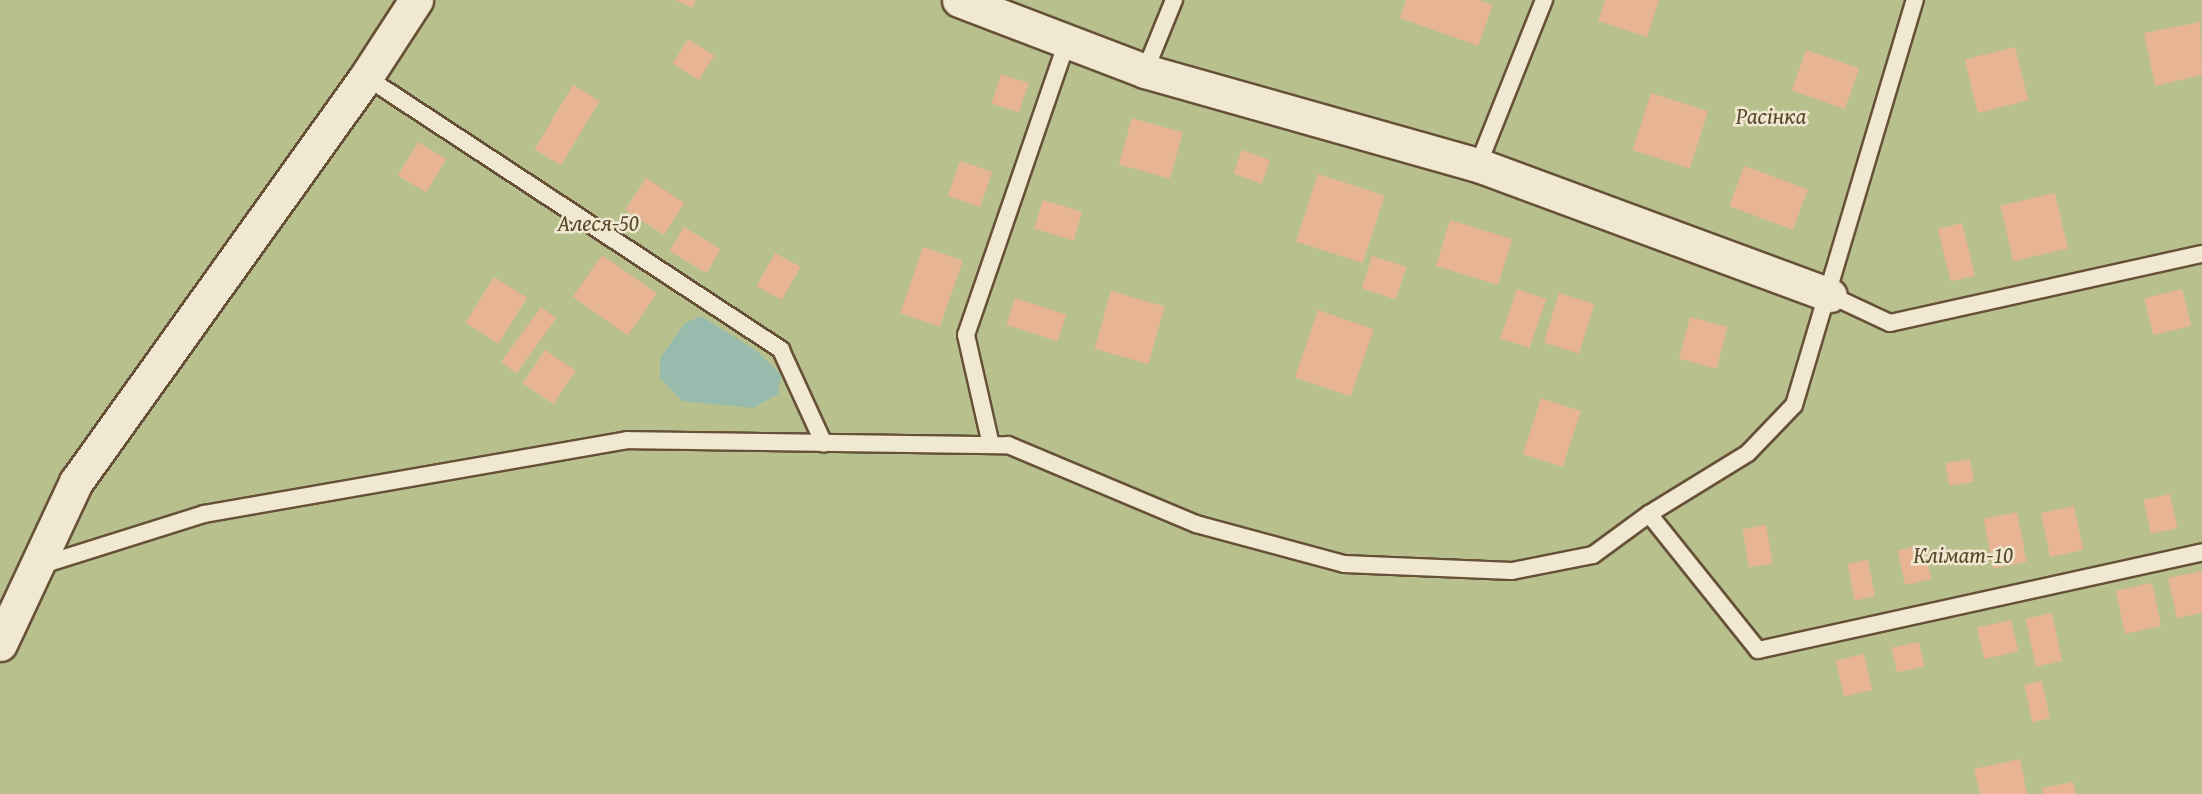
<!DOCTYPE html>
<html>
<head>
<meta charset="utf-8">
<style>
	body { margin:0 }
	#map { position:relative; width:2202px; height:794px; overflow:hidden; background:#e9dcb8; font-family:"Gentium Book Plus",serif }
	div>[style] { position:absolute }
	.green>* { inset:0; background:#b8c08d; transform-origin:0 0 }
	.water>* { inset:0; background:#97bcad }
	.building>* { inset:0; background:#e7b594; transform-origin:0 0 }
	.roads { filter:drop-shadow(2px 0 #665138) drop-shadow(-2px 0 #665138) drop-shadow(0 2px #665138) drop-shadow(0 -2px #665138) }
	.lane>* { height:16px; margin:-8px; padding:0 8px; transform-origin:8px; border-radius:8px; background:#f1e8d1 }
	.street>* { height:33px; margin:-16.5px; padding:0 16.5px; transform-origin:16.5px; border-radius:16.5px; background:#f1e8d1 }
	span { translate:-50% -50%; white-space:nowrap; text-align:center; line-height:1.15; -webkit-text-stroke:5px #f1e8d1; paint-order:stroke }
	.park-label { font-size:23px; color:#5a4a2d; font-style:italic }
</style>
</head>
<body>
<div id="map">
	<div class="green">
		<div style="left:0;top:0;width:2202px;height:794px"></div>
	</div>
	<div class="water">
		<div style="clip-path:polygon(701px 316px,758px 352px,781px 375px,778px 394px,753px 408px,682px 401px,660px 378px,660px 358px,685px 323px)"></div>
	</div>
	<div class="building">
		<div style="clip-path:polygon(676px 0,696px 0,692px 8px)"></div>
		<div style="clip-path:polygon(1406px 0,1479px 0,1493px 5px,1478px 46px,1400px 18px)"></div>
		<div style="clip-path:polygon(1605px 0,1659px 0,1647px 37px,1598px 21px)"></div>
		<div style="clip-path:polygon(2200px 22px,2202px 75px,2155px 86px,2144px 33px)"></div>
		<div style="left:688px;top:39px;width:31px;height:29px;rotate:32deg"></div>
		<div style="left:2015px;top:47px;width:55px;height:52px;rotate:76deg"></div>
		<div style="left:1806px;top:50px;width:56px;height:43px;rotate:19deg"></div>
		<div style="left:1001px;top:74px;width:29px;height:31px;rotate:18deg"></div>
		<div style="left:573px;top:85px;width:31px;height:75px;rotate:31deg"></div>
		<div style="left:1651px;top:93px;width:60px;height:60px;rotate:18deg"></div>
		<div style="left:1132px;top:118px;width:53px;height:48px;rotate:16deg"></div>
		<div style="left:418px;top:142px;width:33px;height:39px;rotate:31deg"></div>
		<div style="left:1242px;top:150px;width:30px;height:25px;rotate:20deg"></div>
		<div style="left:960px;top:161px;width:34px;height:37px;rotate:19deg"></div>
		<div style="left:1744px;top:166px;width:68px;height:43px;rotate:20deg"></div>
		<div style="left:1318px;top:174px;width:70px;height:71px;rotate:18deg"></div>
		<div style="left:646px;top:178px;width:46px;height:38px;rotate:33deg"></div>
		<div style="left:2055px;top:193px;width:57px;height:56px;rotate:77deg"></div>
		<div style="left:1043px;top:200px;width:41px;height:30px;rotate:17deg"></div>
		<div style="left:1450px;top:220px;width:65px;height:48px;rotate:17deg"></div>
		<div style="left:1962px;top:223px;width:54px;height:25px;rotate:76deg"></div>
		<div style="left:684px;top:227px;width:43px;height:28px;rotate:31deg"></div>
		<div style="left:923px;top:247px;width:42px;height:70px;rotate:19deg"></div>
		<div style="left:775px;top:253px;width:29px;height:38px;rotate:29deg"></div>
		<div style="left:602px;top:255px;width:67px;height:51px;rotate:35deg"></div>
		<div style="left:1372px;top:256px;width:36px;height:34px;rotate:18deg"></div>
		<div style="left:494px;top:277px;width:39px;height:54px;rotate:32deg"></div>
		<div style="left:1517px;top:289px;width:31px;height:52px;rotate:19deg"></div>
		<div style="left:2182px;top:289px;width:38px;height:39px;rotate:76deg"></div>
		<div style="left:1111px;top:291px;width:56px;height:60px;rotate:16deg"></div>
		<div style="left:1559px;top:293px;width:37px;height:52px;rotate:17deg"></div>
		<div style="left:1015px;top:298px;width:54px;height:28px;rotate:18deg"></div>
		<div style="left:541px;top:307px;width:19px;height:68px;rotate:36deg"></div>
		<div style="left:1318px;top:310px;width:59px;height:71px;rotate:19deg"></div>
		<div style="left:1690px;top:317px;width:39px;height:43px;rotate:15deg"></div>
		<div style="left:545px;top:350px;width:37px;height:40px;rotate:34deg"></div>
		<div style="left:1541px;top:398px;width:42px;height:59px;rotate:18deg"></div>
		<div style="left:1970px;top:459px;width:23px;height:25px;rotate:80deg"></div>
		<div style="left:2170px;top:494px;width:35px;height:27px;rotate:78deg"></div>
		<div style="left:2074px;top:506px;width:45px;height:34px;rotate:78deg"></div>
		<div style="left:2017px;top:512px;width:51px;height:34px;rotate:79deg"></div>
		<div style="left:1766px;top:525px;width:39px;height:24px;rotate:80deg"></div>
		<div style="left:1924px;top:545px;width:35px;height:27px;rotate:78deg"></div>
		<div style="left:1868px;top:560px;width:37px;height:21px;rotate:79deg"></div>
		<div style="clip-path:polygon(2202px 571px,2202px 613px,2177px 618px,2168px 578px)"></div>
		<div style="left:2152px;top:583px;width:44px;height:37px;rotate:78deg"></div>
		<div style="left:2052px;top:613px;width:49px;height:27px;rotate:78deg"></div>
		<div style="left:2011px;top:620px;width:32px;height:35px;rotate:77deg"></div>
		<div style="left:1919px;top:642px;width:25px;height:28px;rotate:78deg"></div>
		<div style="left:1864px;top:654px;width:37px;height:29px;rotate:77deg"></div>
		<div style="left:2042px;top:681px;width:38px;height:18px;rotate:78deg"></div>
		<div style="clip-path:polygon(2020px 759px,2027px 794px,1980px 794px,1974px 769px)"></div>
		<div style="clip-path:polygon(2073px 782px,2076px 794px,2043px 794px,2042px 788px)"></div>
	</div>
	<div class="roads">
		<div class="lane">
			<div style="left:1145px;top:71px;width:77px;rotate:-67.8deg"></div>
			<div style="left:366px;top:77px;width:497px;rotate:33.3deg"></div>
			<div style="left:781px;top:350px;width:103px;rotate:65.4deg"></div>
			<div style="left:1478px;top:165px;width:178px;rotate:-68.2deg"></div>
			<div style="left:1830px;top:295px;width:66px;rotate:25deg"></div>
			<div style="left:1890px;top:323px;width:320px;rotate:-12.5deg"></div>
			<div style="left:991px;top:445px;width:113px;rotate:-102.8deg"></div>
			<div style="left:966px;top:335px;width:311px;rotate:-71deg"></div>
			<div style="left:1649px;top:514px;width:174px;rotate:51.3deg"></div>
			<div style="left:1758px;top:650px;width:455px;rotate:-12.4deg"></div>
			<div style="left:39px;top:566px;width:173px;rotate:-17.5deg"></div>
			<div style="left:204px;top:514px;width:429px;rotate:-9.9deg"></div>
			<div style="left:627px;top:440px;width:381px;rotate:0.8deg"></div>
			<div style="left:1008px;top:445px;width:204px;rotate:22.8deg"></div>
			<div style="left:1196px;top:524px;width:153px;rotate:15.1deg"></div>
			<div style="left:1344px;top:564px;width:168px;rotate:2.4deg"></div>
			<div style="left:1512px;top:571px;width:83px;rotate:-11.2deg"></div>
			<div style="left:1593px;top:555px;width:69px;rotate:-36.2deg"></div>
			<div style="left:1649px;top:514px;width:116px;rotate:-31.6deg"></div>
			<div style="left:1748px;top:453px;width:66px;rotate:-46.2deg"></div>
			<div style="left:1794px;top:405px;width:423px;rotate:-73.4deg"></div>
		</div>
		<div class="street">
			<div style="left:959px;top:0;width:199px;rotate:20.9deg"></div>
			<div style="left:1145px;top:71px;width:346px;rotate:15.8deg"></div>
			<div style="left:1478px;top:165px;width:375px;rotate:20.3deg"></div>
			<div style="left:0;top:644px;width:179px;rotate:-64.9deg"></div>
			<div style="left:76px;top:482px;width:498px;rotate:-54.4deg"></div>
			<div style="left:366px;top:77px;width:92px;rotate:-57deg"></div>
		</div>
	</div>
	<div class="park-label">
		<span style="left:1771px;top:116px">Расінка</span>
		<span style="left:598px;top:223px">Алеся-50</span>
		<span style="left:1963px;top:555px">Клімат-10</span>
	</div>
</div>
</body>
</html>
